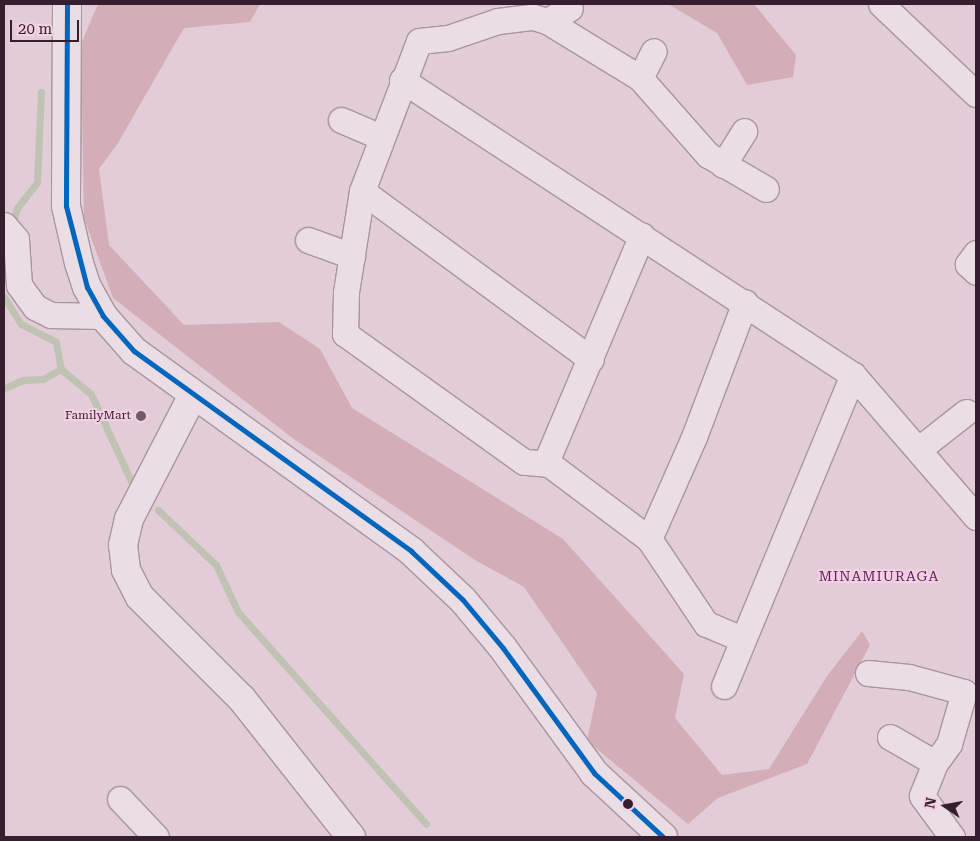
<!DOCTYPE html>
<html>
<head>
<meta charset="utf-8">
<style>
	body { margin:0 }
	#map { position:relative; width:980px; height:841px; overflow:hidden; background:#e2ccd7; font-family:"Roboto Serif",serif }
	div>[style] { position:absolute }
	.green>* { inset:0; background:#d4aeb6 }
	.stream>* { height:7px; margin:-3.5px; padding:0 3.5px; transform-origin:3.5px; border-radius:3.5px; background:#c0c2b3 }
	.roads { filter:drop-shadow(1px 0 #a7959f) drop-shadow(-1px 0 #a7959f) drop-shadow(0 1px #a7959f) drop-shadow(0 -1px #a7959f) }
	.minor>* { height:25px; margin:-12.5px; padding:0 12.5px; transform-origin:12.5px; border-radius:12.5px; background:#eadde4 }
	.tertiary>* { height:28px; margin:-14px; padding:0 14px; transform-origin:14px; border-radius:14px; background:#eadde4 }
	.secondary>* { height:28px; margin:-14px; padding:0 14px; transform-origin:14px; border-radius:14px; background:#eadde4 }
	.bus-1>* { height:5px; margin:-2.5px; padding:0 2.5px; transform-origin:2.5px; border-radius:2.5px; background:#0065bd }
	.dots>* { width:14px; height:14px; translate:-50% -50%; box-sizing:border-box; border:2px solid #f4d1e2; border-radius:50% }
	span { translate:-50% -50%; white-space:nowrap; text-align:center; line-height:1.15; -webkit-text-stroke:4px #f4d1e2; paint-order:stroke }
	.poi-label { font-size:12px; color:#351e2e }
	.right { translate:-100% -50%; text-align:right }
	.neighbourhood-label { font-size:14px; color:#601f60; letter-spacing:1px }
	.frame { position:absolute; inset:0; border:5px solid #351e2e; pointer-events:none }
	.north { position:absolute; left:920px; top:781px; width:50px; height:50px; -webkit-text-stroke:4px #f4d1e2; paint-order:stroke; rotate:282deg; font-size:14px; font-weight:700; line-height:20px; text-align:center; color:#351e2e }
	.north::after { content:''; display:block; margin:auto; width:18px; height:22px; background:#351e2e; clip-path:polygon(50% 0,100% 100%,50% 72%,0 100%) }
	.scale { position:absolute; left:10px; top:20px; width:69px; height:22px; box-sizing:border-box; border:2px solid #351e2e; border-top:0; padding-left:6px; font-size:15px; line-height:18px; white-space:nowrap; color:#351e2e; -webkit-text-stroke:4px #f4d1e2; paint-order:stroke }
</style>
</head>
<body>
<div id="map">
	<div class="green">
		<div style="clip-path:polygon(98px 4px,260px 4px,250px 22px,184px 28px,118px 143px,99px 169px,109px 245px,184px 325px,279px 322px,320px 349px,352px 408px,563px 539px,684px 674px,675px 718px,722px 775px,769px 769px,827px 676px,862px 631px,870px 645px,807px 764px,718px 798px,688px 824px,587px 741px,597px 693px,524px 587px,475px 560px,291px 437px,113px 298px,84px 218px,81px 44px)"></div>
		<div style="clip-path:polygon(668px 4px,754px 4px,796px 55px,793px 77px,747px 85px,717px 33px)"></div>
	</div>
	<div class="stream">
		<div style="left:11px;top:227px;width:20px;rotate:-72deg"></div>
		<div style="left:17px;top:208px;width:33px;rotate:-52deg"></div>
		<div style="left:37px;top:182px;width:90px;rotate:-87.5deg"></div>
		<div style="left:4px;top:297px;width:32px;rotate:58deg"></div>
		<div style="left:21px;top:324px;width:39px;rotate:27deg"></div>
		<div style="left:56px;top:342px;width:27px;rotate:80deg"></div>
		<div style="left:61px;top:369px;width:21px;rotate:151deg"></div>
		<div style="left:43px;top:379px;width:20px;rotate:177deg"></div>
		<div style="left:23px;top:380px;width:21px;rotate:157deg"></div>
		<div style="left:61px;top:369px;width:39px;rotate:40deg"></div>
		<div style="left:91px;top:394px;width:96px;rotate:65.3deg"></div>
		<div style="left:158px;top:510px;width:80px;rotate:43.5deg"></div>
		<div style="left:216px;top:565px;width:52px;rotate:64.9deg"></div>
		<div style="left:238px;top:612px;width:283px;rotate:48.4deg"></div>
	</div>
	<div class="roads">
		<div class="minor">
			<div style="left:881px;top:4px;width:131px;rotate:43.5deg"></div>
			<div style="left:547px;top:21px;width:26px;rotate:-29deg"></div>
			<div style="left:640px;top:78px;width:30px;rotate:-63deg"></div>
			<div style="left:402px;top:80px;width:539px;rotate:33.19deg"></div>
			<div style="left:853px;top:375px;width:188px;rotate:49.1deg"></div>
			<div style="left:341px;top:120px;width:43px;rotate:23deg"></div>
			<div style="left:723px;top:165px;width:40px;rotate:-58deg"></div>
			<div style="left:362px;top:191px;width:284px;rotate:36.3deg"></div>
			<div style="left:4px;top:225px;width:18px;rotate:49deg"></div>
			<div style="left:16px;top:239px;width:46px;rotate:86.3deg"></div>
			<div style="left:19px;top:285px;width:27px;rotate:54deg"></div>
			<div style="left:35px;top:307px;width:18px;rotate:27deg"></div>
			<div style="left:51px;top:315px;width:52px;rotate:1.1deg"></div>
			<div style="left:308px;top:240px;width:47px;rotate:20deg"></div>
			<div style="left:976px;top:253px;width:14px;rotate:126deg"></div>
			<div style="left:968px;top:264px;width:11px;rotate:45deg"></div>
			<div style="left:919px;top:449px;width:60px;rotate:-38.2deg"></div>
			<div style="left:546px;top:462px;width:246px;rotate:-67.1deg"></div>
			<div style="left:649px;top:539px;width:111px;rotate:-66.2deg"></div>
			<div style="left:694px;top:437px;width:144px;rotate:-69.3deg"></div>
			<div style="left:742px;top:639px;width:39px;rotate:-157deg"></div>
			<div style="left:706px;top:624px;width:102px;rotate:-123.8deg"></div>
			<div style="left:649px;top:539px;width:125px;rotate:-143.1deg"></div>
			<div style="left:549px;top:464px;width:25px;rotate:-175deg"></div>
			<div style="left:524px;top:462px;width:220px;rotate:-144.4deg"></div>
			<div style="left:345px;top:334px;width:42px;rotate:-88.6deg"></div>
			<div style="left:346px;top:292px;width:102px;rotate:-81deg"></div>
			<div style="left:362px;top:191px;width:160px;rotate:-69.2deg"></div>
			<div style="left:419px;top:41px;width:29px;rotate:-6deg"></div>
			<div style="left:448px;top:38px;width:53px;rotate:-18.8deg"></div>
			<div style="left:498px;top:21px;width:35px;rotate:-7deg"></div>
			<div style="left:533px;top:17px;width:15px;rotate:16deg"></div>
			<div style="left:547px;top:21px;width:109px;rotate:31.5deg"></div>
			<div style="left:640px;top:78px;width:103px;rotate:48.6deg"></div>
			<div style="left:708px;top:155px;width:67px;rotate:30.4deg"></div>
			<div style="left:868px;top:673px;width:41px;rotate:5.6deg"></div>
			<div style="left:909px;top:677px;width:57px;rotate:15.3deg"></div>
			<div style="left:964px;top:692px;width:54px;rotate:106.1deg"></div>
			<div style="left:949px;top:744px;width:24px;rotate:126deg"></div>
			<div style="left:935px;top:763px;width:35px;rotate:112deg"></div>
			<div style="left:922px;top:796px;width:51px;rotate:53.8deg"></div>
			<div style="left:724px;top:686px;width:337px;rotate:-67.5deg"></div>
			<div style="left:890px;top:737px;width:52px;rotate:30deg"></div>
			<div style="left:120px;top:799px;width:52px;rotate:46.5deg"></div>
		</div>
		<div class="tertiary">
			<div style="left:193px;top:395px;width:140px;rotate:117.3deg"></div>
			<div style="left:129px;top:519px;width:27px;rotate:103deg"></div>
			<div style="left:123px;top:545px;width:25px;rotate:83deg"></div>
			<div style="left:126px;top:570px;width:30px;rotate:63deg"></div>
			<div style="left:140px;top:597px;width:144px;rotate:45deg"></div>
			<div style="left:242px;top:699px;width:176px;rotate:51.7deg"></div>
		</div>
		<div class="secondary">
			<div style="left:67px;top:4px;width:202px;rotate:90.3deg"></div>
			<div style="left:66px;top:206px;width:58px;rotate:77.2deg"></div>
			<div style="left:79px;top:263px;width:25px;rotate:72deg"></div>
			<div style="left:87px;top:287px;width:33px;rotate:61deg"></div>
			<div style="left:103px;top:316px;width:47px;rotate:48.5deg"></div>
			<div style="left:134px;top:351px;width:342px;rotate:35.8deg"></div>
			<div style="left:411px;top:551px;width:71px;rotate:43.3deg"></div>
			<div style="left:463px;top:600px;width:62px;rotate:50.2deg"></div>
			<div style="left:503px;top:648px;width:155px;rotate:53.9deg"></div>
			<div style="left:594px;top:773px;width:94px;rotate:42.8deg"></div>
		</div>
	</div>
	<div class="bus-1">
		<div style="left:67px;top:4px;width:202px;rotate:90.3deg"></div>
		<div style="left:66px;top:206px;width:84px;rotate:75.5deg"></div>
		<div style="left:87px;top:287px;width:33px;rotate:61deg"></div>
		<div style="left:103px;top:316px;width:47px;rotate:48.5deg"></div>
		<div style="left:134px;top:351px;width:342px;rotate:35.8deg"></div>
		<div style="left:411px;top:551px;width:71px;rotate:43.3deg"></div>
		<div style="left:463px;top:600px;width:62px;rotate:50.2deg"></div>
		<div style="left:503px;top:648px;width:155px;rotate:53.9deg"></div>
		<div style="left:594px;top:773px;width:94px;rotate:42.8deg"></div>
	</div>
	<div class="dots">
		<div style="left:141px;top:416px;background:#725b69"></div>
		<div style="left:628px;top:804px;background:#351e2e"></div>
	</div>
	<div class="poi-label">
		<span class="right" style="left:131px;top:416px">FamilyMart</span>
	</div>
	<div class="neighbourhood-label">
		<span style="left:879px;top:576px">MINAMIURAGA</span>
	</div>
	<div class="frame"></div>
	<div class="north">N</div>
	<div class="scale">20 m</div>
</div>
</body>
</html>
